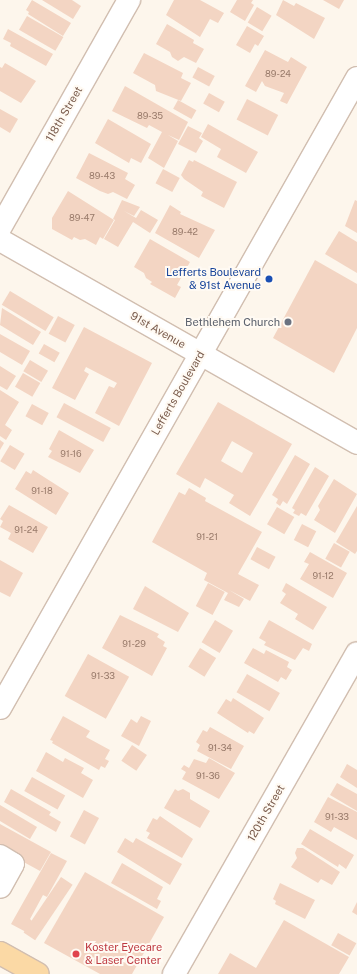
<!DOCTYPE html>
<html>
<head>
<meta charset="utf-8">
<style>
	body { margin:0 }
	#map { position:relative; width:357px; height:974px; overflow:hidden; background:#fdf6ec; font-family:"Public Sans",sans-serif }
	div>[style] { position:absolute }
	.building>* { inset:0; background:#f3d5c3; transform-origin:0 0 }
	.roads { filter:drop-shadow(1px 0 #d1beb0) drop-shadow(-1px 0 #d1beb0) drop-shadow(0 1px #d1beb0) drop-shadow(0 -1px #d1beb0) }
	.minor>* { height:22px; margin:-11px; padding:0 11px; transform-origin:11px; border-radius:11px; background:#fff }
	.major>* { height:22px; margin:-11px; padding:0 11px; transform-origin:11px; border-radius:11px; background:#fbd9a5 }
	.dots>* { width:11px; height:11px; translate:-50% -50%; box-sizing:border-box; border:2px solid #fffaf3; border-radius:50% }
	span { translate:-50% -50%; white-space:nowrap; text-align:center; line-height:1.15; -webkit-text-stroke:4px #fffaf3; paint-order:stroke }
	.number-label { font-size:9px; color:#987a6a }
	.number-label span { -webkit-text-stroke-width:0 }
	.street-label { font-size:11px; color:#7a5c4d }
	.transit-label { font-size:11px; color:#164399 }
	.right { translate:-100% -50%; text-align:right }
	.worship-label { font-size:11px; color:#5b616d }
	.health-label { font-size:11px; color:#be3a42 }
	.left { translate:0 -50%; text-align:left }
</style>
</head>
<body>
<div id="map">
	<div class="building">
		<div style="clip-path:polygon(32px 0,71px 23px,63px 36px,28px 14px,29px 12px,26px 10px)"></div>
		<div style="clip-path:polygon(42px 0,72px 0,81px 6px,73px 19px)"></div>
		<div style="clip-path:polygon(174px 0,200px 0,224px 13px,218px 23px,210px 19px,200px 37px,166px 15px)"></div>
		<div style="clip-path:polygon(237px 0,253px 0,251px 3px,254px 5px,245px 21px,230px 12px)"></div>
		<div style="clip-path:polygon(283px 0,294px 6px,296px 3px,325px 18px,314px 39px,276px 15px)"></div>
		<div style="clip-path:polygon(323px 0,344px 0,339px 9px)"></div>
		<div style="left:257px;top:7px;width:17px;height:18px;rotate:31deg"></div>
		<div style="left:27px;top:16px;width:42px;height:16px;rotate:30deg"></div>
		<div style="clip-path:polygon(167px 24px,194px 40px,193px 43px,204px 49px,196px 63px,184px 57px,178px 61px,172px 57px,170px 52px,156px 44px)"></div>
		<div style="clip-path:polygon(247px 26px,264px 36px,258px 46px,255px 44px,250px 53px,236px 45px)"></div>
		<div style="clip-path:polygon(8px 29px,53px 54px,46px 66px,10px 46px,11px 43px,3px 39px)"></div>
		<div style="clip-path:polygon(265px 50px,288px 62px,291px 57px,307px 67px,287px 104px,280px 101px,284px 93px,265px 86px,262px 81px,256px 92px,245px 86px)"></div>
		<div style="clip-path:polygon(144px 53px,183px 73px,181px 78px,191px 83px,181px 101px,156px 91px,155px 85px,133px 73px)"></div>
		<div style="clip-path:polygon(5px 63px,36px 81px,21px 103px,0 91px,0 67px,2px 68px)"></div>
		<div style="left:198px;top:67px;width:19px;height:12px;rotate:28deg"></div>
		<div style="clip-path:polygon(125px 86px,188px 122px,179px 140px,168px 135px,178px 141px,164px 168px,148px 158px,162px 132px,149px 125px,147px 128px,112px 111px)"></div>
		<div style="left:209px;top:93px;width:18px;height:12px;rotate:29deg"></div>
		<div style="left:247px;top:99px;width:35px;height:23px;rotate:27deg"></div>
		<div style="left:178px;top:100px;width:21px;height:10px;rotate:29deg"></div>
		<div style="clip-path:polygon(0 109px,18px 119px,10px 133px,0 127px)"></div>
		<div style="clip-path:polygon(108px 119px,151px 144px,141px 163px,131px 158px,129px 163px,95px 143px)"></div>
		<div style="clip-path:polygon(208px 124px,258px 152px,246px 173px,217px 157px,221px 149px,201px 137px)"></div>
		<div style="clip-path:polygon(188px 126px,202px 133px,199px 138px,203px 141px,196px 153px,178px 144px)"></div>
		<div style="clip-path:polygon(89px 153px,128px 173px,125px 179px,135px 185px,127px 199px,113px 192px,108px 194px,100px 191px,76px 178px)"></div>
		<div style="clip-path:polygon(189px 160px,193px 162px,194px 160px,237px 182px,224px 208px,201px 196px,203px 192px,184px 179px,181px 175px)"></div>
		<div style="left:163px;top:169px;width:19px;height:16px;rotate:28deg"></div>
		<div style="clip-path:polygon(68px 191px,114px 220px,103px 239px,100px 237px,96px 245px,85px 239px,80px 240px,74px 237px,72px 240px,52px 229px,52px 218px)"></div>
		<div style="clip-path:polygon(122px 200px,140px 207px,134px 216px,124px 211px,136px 218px,141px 210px,158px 220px,150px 233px,133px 222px,118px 247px,104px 239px,115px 220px,113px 219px)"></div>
		<div style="clip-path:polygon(355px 200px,357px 201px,357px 233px,345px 226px)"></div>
		<div style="clip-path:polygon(170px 205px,181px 212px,180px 214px,215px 230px,199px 258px,155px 233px)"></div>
		<div style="clip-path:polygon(339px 231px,357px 242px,357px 273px,325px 254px)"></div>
		<div style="clip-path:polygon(150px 239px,190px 262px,177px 285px,181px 287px,175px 298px,150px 284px,152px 282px,146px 278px,144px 273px,134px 267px)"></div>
		<div style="clip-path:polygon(315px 260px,357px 284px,357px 328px,334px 373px,273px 338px)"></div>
		<div style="left:10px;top:291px;width:51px;height:16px;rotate:31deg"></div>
		<div style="clip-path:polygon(2px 308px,41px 332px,33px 345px,0 325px)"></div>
		<div style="left:58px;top:316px;width:19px;height:20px;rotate:28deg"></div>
		<div style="clip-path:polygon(84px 327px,152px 363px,119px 426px,95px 413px,109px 386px,114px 388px,117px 383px,86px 367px,84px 371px,89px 374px,75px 400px,52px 388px)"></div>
		<div style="clip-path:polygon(0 334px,30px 351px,22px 365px,0 352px)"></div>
		<div style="left:44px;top:344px;width:18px;height:11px;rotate:29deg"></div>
		<div style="left:30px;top:360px;width:21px;height:13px;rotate:31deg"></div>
		<div style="clip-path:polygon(0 366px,16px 376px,7px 390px,0 386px)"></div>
		<div style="left:23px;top:373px;width:20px;height:16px;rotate:30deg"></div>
		<div style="clip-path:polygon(0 390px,19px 402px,5px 425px,12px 430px,6px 440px,0 436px)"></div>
		<div style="clip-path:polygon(evenodd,218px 402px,292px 444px,250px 516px,229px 503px,234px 495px,205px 478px,200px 488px,176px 474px,218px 402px,232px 441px,253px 453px,242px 473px,221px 461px,232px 441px)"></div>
		<div style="left:64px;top:403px;width:53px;height:16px;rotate:28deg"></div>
		<div style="left:32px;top:404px;width:19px;height:14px;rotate:28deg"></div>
		<div style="clip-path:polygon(59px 430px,94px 450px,80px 473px,48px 457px,52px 451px,49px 449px)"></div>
		<div style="clip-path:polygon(0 440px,4px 443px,0 450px)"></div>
		<div style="left:10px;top:445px;width:17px;height:19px;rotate:31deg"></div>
		<div style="clip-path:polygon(295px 455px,310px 464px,287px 504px,283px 501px,280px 506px,276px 503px,278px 499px,272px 495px)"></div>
		<div style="clip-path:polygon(315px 467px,329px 476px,306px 516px,301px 513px,299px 516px,293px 513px,295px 510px,292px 508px)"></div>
		<div style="clip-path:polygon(33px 470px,69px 493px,56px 515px,15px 489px,26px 471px,31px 474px)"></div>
		<div style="clip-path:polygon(334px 479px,357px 494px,335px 533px,314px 520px,320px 510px,318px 506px)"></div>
		<div style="clip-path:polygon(189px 488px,206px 498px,205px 501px,262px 532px,238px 574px,259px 585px,250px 601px,229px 590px,244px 599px,239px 607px,224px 600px,228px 593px,204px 580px,207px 573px,152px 542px,179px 492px,185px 495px)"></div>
		<div style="clip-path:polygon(9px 505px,48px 527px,33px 553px,8px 539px,11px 533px,0 527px,3px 521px,0 519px)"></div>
		<div style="clip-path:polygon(357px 506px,357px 551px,355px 554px,336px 542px)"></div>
		<div style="left:277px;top:507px;width:20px;height:20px;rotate:30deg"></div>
		<div style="left:302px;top:524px;width:16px;height:18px;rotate:27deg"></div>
		<div style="left:334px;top:543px;width:18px;height:18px;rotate:29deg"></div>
		<div style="left:257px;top:547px;width:21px;height:14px;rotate:28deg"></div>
		<div style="clip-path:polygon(310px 552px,347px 573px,333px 598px,300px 579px,309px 564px,304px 562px)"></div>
		<div style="clip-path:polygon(0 560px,23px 573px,10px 597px,0 592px)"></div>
		<div style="left:208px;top:583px;width:19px;height:26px;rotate:28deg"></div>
		<div style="clip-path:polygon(286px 583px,327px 607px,313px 630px,295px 619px,298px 614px,280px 603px,286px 594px,282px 591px)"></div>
		<div style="clip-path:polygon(145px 586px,189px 613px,178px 632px,133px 609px)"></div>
		<div style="clip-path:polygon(120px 615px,159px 634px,157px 637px,165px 642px,163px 646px,167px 648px,152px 676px,102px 648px)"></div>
		<div style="left:215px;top:620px;width:21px;height:26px;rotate:31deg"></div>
		<div style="clip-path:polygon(269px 620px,312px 644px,309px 651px,303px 648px,295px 660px,264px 645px,266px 642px,259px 638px)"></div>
		<div style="left:200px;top:648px;width:19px;height:22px;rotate:32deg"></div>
		<div style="clip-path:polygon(253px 648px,264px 654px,266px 650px,289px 662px,287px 667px,292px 670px,286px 680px,281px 677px,278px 682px,244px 663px)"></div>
		<div style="left:88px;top:654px;width:47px;height:48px;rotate:29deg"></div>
		<div style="left:247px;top:674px;width:38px;height:21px;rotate:30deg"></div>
		<div style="clip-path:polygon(233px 698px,264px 718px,254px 734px,249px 731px,248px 733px,217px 713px,226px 699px,231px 702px)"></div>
		<div style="clip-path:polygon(63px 716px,90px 731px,86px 737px,110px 750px,105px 759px,109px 761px,105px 768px,101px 766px,99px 770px,52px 743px,53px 741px,50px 740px)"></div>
		<div style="clip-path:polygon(141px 716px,151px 721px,139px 746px,121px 736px,131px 719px,137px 723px)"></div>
		<div style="clip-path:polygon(210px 727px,244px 746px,231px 769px,197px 751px,200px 745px,196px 742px,203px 730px,207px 732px)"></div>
		<div style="left:132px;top:745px;width:18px;height:19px;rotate:34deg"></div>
		<div style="clip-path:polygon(46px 752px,63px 762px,65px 758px,84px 768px,81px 773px,93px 780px,83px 798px,36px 771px)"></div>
		<div style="clip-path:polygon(209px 758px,235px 773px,219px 799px,182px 779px,186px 772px,181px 769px,184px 765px,189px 768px,194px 759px,206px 763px)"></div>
		<div style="clip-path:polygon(347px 764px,357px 770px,357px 788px,340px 777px)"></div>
		<div style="left:32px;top:777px;width:38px;height:16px;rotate:29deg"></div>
		<div style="clip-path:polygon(337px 783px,357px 794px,357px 811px,330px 795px)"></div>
		<div style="clip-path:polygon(11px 789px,51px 812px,49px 815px,61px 822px,56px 832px,4px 802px)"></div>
		<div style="clip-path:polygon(175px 789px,178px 791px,183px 789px,190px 793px,190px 799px,210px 811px,200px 828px,164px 808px)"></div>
		<div style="clip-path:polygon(328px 797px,357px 812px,357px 840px,334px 827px,331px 832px,314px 822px)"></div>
		<div style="clip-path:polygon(0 805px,37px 827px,30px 839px,0 821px)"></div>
		<div style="left:84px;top:810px;width:17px;height:30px;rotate:28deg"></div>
		<div style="clip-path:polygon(160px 816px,193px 839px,182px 858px,147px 838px,150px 833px,146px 831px,153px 818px,157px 820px)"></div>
		<div style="clip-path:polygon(0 824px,51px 852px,40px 871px,0 849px)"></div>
		<div style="clip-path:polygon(310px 829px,354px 855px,346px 869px,339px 864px,338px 867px,301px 844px)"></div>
		<div style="clip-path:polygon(125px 838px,133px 843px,136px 838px,182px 864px,170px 885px,117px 852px)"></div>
		<div style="clip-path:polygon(297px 848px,303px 848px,340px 872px,332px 885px,321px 879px,318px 883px,291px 867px,297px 858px,295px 853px)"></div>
		<div style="clip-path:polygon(51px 853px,67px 861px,47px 897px,43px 895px,30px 919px,32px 921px,26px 932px,11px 924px)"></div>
		<div style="clip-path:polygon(122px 863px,163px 887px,157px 899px,161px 901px,157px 909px,111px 883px)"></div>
		<div style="clip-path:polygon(85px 872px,164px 917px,132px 974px,100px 974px,44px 943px)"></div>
		<div style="left:61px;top:877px;width:14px;height:67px;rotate:34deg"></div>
		<div style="clip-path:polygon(280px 883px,315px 900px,305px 919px,275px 904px,276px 901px,273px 899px)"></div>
		<div style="clip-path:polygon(357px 902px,357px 915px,352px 912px)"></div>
		<div style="clip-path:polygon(284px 920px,349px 957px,339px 974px,218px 974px,230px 953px,256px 968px)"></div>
		<div style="left:338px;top:933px;width:21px;height:14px;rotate:29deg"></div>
	</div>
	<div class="roads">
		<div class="minor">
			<div style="left:0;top:228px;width:262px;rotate:-60.5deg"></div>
			<div style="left:0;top:240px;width:411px;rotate:29.6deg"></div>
			<div style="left:0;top:708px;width:724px;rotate:-60.46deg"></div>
			<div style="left:0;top:856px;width:15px;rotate:32deg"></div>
			<div style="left:13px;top:864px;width:26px;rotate:119deg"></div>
			<div style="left:174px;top:974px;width:369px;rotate:-60.3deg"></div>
		</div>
		<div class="major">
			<div style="left:0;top:953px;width:43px;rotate:28.9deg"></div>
		</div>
	</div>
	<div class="dots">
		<div style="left:269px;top:279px;background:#1a4fb4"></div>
		<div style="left:288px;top:322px;background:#6b7280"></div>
		<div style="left:76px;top:954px;background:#e0444e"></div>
	</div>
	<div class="number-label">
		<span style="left:278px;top:74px">89-24</span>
		<span style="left:150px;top:116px">89-35</span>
		<span style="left:102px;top:176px">89-43</span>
		<span style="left:82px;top:218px">89-47</span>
		<span style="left:185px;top:232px">89-42</span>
		<span style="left:71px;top:454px">91-16</span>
		<span style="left:42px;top:491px">91-18</span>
		<span style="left:26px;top:530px">91-24</span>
		<span style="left:207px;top:537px">91-21</span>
		<span style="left:323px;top:576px">91-12</span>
		<span style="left:134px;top:644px">91-29</span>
		<span style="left:103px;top:676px">91-33</span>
		<span style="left:220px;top:748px">91-34</span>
		<span style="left:208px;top:776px">91-36</span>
		<span style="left:337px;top:817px">91-33</span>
	</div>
	<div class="street-label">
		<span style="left:64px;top:114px;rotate:-60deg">118th Street</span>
		<span style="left:158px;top:330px;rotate:30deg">91st Avenue</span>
		<span style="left:178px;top:393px;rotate:-60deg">Lefferts Boulevard</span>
		<span style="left:266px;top:813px;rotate:-60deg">120th Street</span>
	</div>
	<div class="transit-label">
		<span class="right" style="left:261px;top:279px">Lefferts Boulevard<br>&amp; 91st Avenue</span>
	</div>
	<div class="worship-label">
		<span class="right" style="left:280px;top:322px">Bethlehem Church</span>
	</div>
	<div class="health-label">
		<span class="left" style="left:85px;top:954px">Koster Eyecare<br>&amp; Laser Center</span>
	</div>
</div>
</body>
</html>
